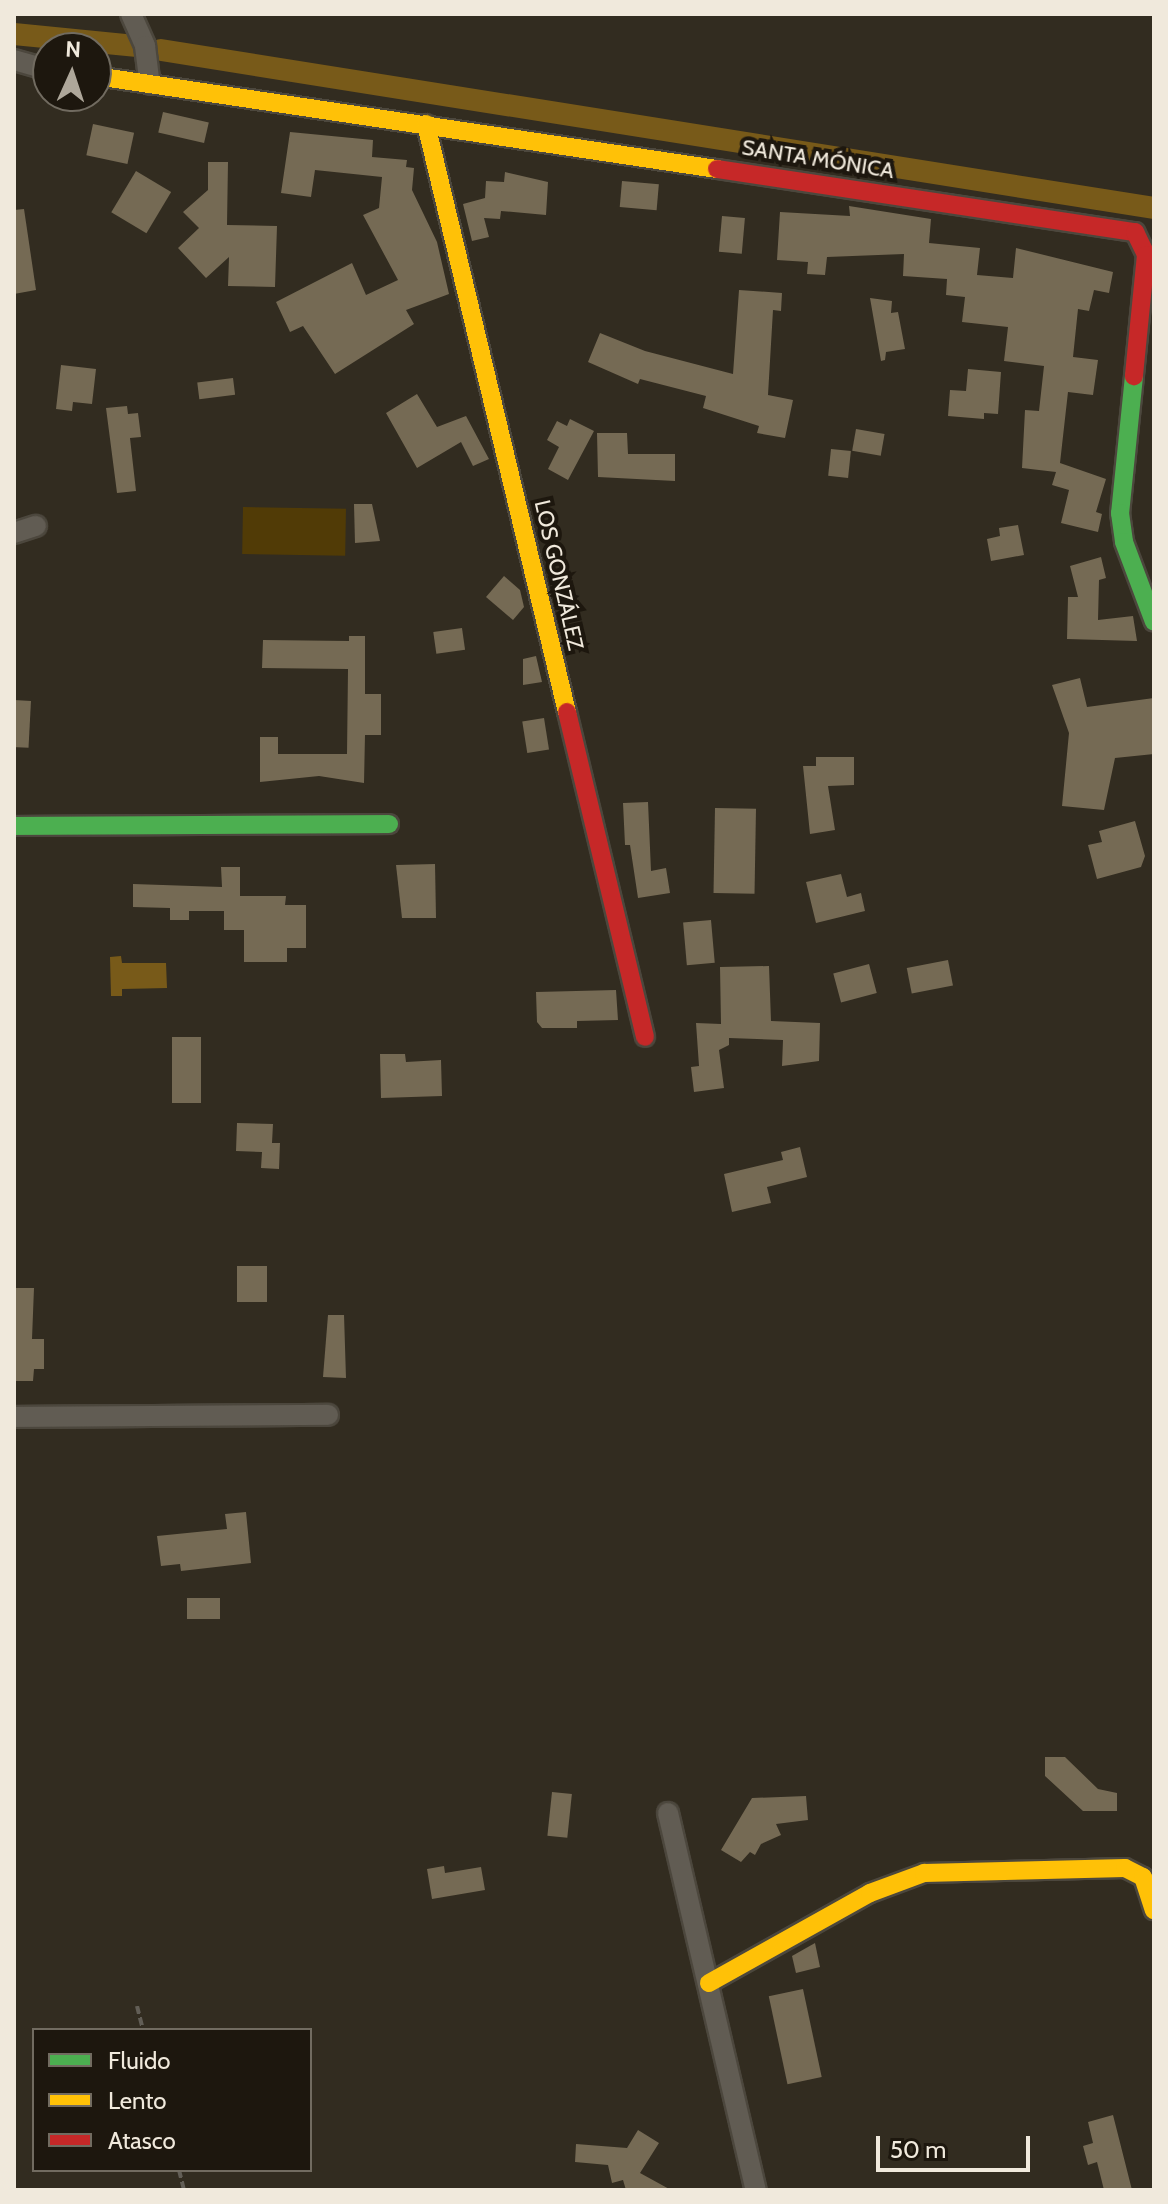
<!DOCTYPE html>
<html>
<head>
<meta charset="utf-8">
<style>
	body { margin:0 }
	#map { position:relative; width:1168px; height:2204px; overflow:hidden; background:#322c20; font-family:Cabin,sans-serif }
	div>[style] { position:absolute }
	.green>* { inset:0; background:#513b06; transform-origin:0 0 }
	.water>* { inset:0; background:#785a19 }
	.canal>* { height:22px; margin:-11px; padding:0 11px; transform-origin:11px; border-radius:11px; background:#785a19 }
	.building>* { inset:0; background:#756a54; transform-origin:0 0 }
	.path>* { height:4px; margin-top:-2px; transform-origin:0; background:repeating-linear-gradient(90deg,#625e56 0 8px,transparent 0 12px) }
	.roads { filter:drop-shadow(2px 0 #4c473d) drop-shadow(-2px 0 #4c473d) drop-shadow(0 2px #4c473d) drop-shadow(0 -2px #4c473d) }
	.street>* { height:20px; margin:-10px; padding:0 10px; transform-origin:10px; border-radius:10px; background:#615c53 }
	.fast>* { height:18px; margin:-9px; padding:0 9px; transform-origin:9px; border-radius:9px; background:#4caf50 }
	.slow>* { height:18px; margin:-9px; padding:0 9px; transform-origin:9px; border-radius:9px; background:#ffc107 }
	.jam>* { height:18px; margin:-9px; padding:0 9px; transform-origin:9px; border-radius:9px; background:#c62828 }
	span { translate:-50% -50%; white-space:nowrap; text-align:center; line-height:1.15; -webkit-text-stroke:8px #1d170e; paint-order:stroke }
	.street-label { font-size:22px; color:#f0e9dc }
	.frame { position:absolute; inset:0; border:16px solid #f0e9dc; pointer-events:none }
	.legend { position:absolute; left:32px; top:2028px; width:280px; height:144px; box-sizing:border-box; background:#1d170e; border:2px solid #716b60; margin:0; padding:10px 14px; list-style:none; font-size:24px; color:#f0e9dc }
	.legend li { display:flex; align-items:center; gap:16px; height:40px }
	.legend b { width:40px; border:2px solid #716b60 }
	.north { position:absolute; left:32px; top:32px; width:80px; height:80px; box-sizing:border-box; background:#1d170e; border:2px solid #716b60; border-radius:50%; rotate:3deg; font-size:22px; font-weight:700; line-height:32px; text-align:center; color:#f0e9dc }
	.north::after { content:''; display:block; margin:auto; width:28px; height:36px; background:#aea79a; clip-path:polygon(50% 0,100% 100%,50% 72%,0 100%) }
	.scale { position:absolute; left:876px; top:2136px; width:154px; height:36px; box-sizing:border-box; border:4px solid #f0e9dc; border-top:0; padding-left:10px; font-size:24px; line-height:28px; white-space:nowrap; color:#f0e9dc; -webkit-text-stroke:6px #1d170e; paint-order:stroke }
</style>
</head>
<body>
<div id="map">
	<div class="green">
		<div style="left:243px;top:507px;width:103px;height:47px;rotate:1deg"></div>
	</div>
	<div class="water">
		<div style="clip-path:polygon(121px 956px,122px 963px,166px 963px,167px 988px,122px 989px,122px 996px,111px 996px,110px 957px)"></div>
	</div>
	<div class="canal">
		<div style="left:14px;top:34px;width:124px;rotate:5.6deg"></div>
		<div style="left:161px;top:50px;width:1005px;rotate:9.04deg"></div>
	</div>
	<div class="building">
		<div style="left:163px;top:112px;width:47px;height:21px;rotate:13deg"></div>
		<div style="left:93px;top:124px;width:42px;height:32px;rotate:12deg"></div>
		<div style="clip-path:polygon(290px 132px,373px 140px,372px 157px,407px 160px,406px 167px,414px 168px,412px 190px,437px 242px,449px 294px,406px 310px,414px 324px,335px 374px,303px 326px,290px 332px,276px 302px,352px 263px,366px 295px,398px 280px,363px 215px,379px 208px,382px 177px,315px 170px,311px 197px,281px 193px)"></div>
		<div style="clip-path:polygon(208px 162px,228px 162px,227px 225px,277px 226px,275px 287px,228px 286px,229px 257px,206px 278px,178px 248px,199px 228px,183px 212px,208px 190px)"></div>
		<div style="left:136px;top:171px;width:41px;height:48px;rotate:31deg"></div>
		<div style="clip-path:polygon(505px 172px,548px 182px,546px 215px,501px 211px,500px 219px,484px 218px,489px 237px,472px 241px,463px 204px,485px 198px,486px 181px,504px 182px)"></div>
		<div style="left:622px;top:181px;width:37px;height:26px;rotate:5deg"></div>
		<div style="clip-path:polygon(849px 206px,931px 219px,929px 243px,980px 248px,977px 275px,1013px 278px,1016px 248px,1113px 272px,1109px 293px,1094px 290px,1089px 311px,1078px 309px,1073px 357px,1098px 360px,1093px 395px,1068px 392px,1060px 463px,1106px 479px,1096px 512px,1102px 514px,1098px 532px,1061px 523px,1069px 490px,1052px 485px,1056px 472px,1022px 468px,1025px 410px,1039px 411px,1044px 366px,1004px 361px,1008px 327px,962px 322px,965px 297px,946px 295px,947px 279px,903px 276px,904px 254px,827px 257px,825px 275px,807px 274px,808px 262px,777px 260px,780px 212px,850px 216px)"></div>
		<div style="clip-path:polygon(24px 209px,36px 290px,14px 294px,14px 210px)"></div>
		<div style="left:722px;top:216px;width:23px;height:36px;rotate:5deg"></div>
		<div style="clip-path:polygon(739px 290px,782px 293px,781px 311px,773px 310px,768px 395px,793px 400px,785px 438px,757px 433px,759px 426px,703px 408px,706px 396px,640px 379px,638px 384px,588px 362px,600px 333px,645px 351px,733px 374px)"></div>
		<div style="clip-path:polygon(870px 298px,892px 301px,891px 313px,898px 312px,905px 349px,886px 352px,885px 360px,881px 361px)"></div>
		<div style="clip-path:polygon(61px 365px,96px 369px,92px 404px,73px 402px,72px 411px,56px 409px)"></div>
		<div style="clip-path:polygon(968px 369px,1001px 372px,998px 414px,984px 413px,984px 419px,948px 416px,950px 390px,966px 391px)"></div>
		<div style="left:233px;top:378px;width:17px;height:36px;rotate:83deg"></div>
		<div style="clip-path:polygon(417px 394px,437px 427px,466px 416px,489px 459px,473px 466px,461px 442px,417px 468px,386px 413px)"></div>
		<div style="clip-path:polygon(127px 406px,128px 414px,138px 413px,141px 437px,130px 438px,136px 491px,117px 493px,106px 408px)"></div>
		<div style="clip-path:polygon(570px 419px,594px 431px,568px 480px,548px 469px,559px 447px,547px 440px,557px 421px,567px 426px)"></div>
		<div style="left:856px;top:429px;width:29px;height:22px;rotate:10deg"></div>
		<div style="clip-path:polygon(597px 433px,627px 433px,628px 454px,675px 454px,675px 481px,598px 477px)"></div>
		<div style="left:831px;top:449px;width:20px;height:27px;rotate:6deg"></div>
		<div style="clip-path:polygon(354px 504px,372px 504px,380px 541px,355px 543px)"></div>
		<div style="clip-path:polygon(1018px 525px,1024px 555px,991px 561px,987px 539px,1000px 536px,999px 528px)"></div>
		<div style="clip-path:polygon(1101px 557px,1106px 578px,1099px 580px,1098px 620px,1133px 616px,1137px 641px,1067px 639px,1068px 597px,1078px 597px,1070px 566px)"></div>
		<div style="clip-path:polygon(504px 576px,520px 590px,524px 607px,513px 620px,486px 597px)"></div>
		<div style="left:462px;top:628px;width:22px;height:29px;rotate:82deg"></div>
		<div style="clip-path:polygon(349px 636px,365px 636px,365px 694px,381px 694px,381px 735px,365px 735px,364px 783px,319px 776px,260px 782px,260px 737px,278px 737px,278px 754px,347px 754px,348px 669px,262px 668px,263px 640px,349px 641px)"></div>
		<div style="clip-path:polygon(536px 656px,542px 682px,523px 685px,523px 659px)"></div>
		<div style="clip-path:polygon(1080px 678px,1087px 707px,1154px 698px,1154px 754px,1115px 758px,1104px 810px,1062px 806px,1069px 733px,1052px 685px)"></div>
		<div style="left:14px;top:700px;width:17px;height:47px;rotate:3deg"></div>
		<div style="left:544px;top:718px;width:32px;height:22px;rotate:81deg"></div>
		<div style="clip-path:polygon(816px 757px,854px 757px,854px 785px,828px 786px,835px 830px,810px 834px,803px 766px,816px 766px)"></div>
		<div style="clip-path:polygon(648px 802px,651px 871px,666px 868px,670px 893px,638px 898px,630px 845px,625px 845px,623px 803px)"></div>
		<div style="left:715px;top:808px;width:41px;height:85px;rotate:1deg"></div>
		<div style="clip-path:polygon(1135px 821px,1145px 856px,1141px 867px,1097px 879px,1088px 845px,1102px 842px,1099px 831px)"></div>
		<div style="clip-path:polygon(435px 864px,436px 918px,402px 918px,396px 865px)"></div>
		<div style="clip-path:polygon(221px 867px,240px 867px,240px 896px,286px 896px,285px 905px,306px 905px,306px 948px,287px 948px,287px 962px,244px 962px,244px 930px,224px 930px,224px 911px,189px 911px,189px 920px,170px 920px,170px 908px,133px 907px,133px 884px,222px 887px)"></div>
		<div style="clip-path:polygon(841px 874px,847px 897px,861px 893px,865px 911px,816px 923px,806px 882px)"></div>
		<div style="left:711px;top:920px;width:43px;height:28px;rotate:85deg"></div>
		<div style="left:948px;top:960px;width:26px;height:42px;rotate:79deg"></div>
		<div style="left:869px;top:964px;width:30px;height:37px;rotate:75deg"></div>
		<div style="clip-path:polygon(769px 966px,771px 1021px,820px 1023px,819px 1061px,782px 1066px,783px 1040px,729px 1038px,729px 1045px,719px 1050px,724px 1088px,694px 1092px,691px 1067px,699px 1066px,696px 1023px,721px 1024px,720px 967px)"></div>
		<div style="clip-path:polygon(616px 990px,618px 1020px,577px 1021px,577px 1028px,542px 1028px,537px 1022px,536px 992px)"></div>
		<div style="left:172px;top:1037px;width:29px;height:66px"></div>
		<div style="clip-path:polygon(380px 1054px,405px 1054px,406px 1062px,441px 1060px,442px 1096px,381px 1098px)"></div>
		<div style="clip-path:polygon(237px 1123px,273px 1124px,272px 1143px,280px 1143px,279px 1169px,261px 1168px,262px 1152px,236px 1151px)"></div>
		<div style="clip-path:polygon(800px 1147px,807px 1177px,767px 1187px,771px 1203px,732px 1212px,724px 1174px,783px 1160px,781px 1152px)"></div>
		<div style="left:237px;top:1266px;width:30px;height:36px"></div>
		<div style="clip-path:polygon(14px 1288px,34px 1288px,32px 1339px,44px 1339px,44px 1369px,34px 1369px,33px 1381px,14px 1381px)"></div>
		<div style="clip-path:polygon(328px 1315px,344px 1315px,346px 1378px,323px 1377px)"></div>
		<div style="clip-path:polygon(246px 1512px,251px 1563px,181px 1571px,180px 1564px,161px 1566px,157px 1536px,227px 1529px,225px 1514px)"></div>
		<div style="left:220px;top:1598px;width:21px;height:33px;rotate:90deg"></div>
		<div style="clip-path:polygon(1045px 1757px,1065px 1757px,1098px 1789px,1117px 1793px,1117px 1811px,1083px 1811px,1045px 1776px)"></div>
		<div style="left:552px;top:1792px;width:20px;height:44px;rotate:6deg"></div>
		<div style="clip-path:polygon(806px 1796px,808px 1820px,776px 1824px,781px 1835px,761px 1844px,755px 1855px,750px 1852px,741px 1862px,721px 1850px,752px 1798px)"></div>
		<div style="clip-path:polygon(444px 1866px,445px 1873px,481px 1867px,485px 1890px,432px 1899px,427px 1869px)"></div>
		<div style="clip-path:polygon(815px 1943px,820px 1967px,796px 1973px,792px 1956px)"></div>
		<div style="left:803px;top:1989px;width:90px;height:35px;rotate:78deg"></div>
		<div style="clip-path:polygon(1113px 2115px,1132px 2190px,1104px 2190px,1097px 2162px,1088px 2165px,1083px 2146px,1093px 2143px,1088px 2122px)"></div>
		<div style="clip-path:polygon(638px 2130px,659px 2143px,640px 2173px,671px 2190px,626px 2190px,623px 2180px,612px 2183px,608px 2165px,575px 2162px,576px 2144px,627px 2148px)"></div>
	</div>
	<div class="path">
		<div style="left:137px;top:2006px;width:25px;rotate:76deg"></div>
		<div style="left:179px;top:2170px;width:21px;rotate:76deg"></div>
	</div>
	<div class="roads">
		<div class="street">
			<div style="left:131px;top:14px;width:35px;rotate:66deg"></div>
			<div style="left:145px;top:46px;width:38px;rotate:83deg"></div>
			<div style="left:14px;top:60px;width:35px;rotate:16deg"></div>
			<div style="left:14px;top:533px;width:23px;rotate:-18deg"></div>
			<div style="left:14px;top:1417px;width:314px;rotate:-0.4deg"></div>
			<div style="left:668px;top:1813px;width:387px;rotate:76.9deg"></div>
		</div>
		<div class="fast">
			<div style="left:1134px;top:376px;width:138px;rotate:95.8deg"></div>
			<div style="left:1120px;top:513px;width:29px;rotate:82deg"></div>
			<div style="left:1124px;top:542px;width:85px;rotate:69.4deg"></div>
			<div style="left:14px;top:826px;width:375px;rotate:-0.3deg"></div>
		</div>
		<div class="slow">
			<div style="left:96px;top:76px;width:628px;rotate:8.52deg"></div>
			<div style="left:426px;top:124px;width:605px;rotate:76.52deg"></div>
			<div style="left:709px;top:1983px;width:184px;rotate:-29.2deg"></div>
			<div style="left:870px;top:1893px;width:58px;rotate:-20.3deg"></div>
			<div style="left:924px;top:1873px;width:201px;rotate:-1.4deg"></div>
			<div style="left:1125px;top:1868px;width:20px;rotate:27deg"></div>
			<div style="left:1143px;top:1877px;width:35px;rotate:72deg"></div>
		</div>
		<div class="jam">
			<div style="left:717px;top:169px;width:423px;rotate:8.6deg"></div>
			<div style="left:1135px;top:232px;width:25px;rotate:64deg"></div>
			<div style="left:1146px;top:255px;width:122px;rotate:95.7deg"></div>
			<div style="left:567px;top:712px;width:334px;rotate:76.5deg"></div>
		</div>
	</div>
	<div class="street-label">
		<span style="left:818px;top:159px;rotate:9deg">SANTA MÓNICA</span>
		<span style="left:559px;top:575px;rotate:77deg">LOS GONZÁLEZ</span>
	</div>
	<div class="frame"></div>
	<ul class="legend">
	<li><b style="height:10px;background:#4caf50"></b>Fluido</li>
	<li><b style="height:10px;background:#ffc107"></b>Lento</li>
	<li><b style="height:10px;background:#c62828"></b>Atasco</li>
	</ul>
	<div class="north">N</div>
	<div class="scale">50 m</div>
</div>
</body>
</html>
